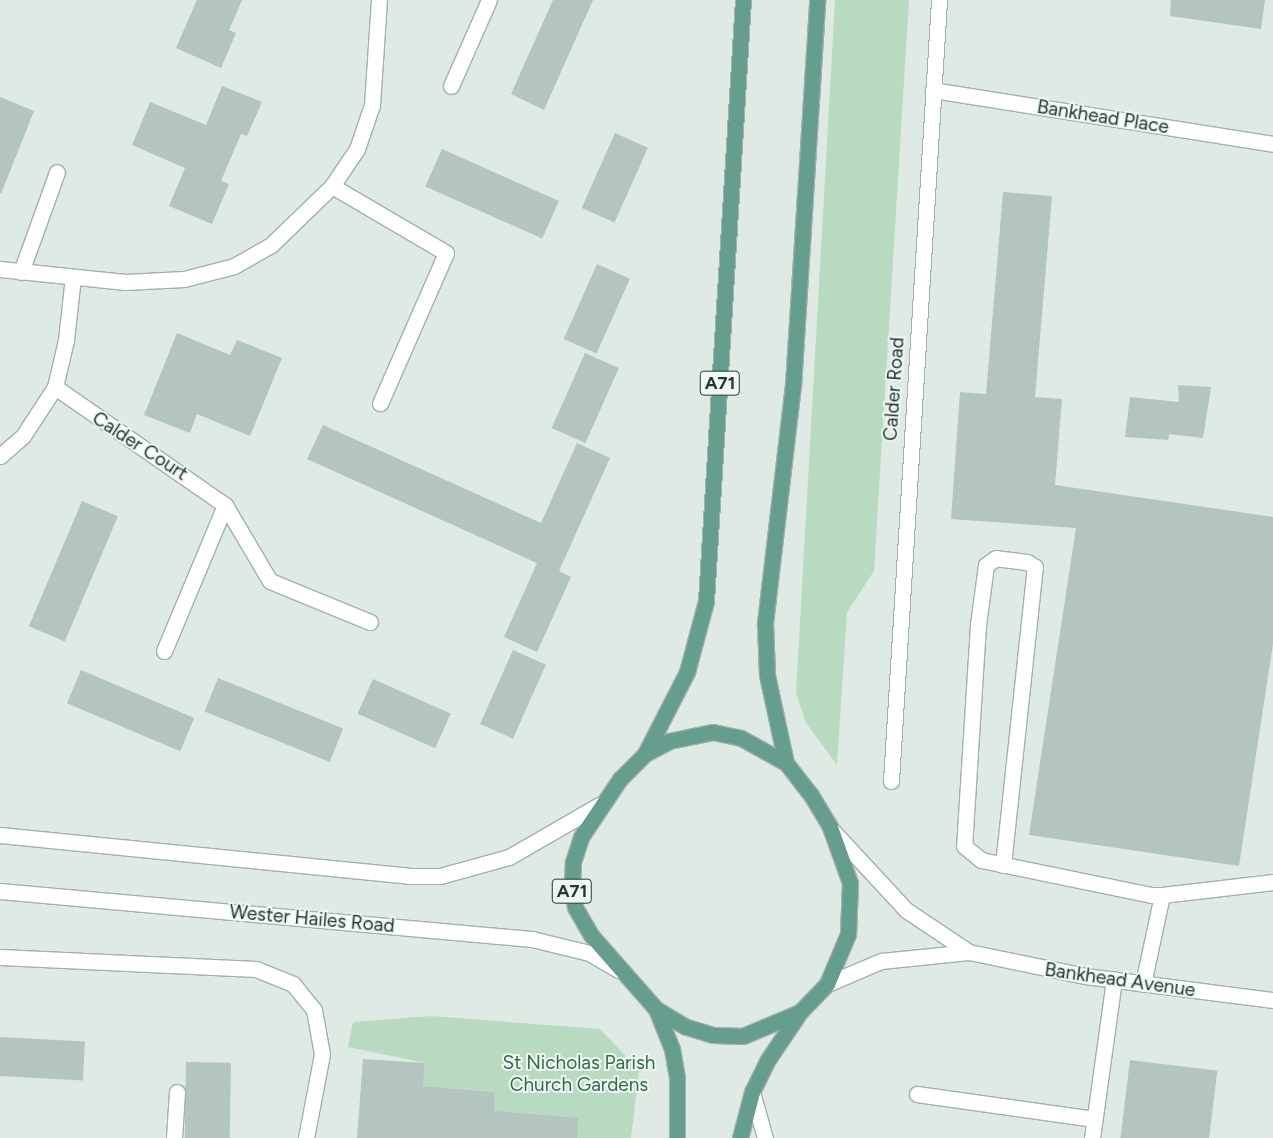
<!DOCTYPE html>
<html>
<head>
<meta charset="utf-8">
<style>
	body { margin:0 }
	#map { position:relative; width:1273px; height:1138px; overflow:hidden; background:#dfeae5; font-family:Figtree,sans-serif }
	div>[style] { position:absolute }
	.green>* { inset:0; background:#b8dac1 }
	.building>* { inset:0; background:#b4c4be; transform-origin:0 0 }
	.roads { filter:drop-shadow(1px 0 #a2b1ac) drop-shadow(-1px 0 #a2b1ac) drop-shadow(0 1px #a2b1ac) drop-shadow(0 -1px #a2b1ac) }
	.service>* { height:15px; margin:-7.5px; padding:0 7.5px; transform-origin:7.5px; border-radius:7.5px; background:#fff }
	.minor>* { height:15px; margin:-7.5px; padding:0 7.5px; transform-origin:7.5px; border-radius:7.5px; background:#fff }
	.tertiary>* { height:15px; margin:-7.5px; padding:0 7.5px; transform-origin:7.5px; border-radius:7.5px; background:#fff }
	.secondary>* { height:15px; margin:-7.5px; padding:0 7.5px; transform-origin:7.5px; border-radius:7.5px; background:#fff }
	.primary>* { height:15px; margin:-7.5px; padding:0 7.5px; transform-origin:7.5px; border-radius:7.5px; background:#659d8e }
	span { translate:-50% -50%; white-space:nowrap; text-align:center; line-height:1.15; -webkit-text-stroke:4px #eff6f3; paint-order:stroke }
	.shield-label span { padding:1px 4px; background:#eff6f3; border:1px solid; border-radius:4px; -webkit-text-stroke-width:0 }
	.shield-label { font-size:18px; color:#213932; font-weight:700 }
	.street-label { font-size:19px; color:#213932 }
	.park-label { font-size:19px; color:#2d6d45 }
</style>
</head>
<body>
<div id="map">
	<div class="green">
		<div style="clip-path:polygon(835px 0,909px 0,874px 571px,847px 612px,837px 765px,806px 723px,796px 693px)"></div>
		<div style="clip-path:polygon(431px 1016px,600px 1029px,639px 1070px,631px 1138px,559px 1138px,494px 1111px,495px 1092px,423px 1086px,425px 1063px,348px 1047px,353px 1022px)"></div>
	</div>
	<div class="building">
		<div style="clip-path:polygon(197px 0,242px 0,229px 30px,236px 33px,221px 68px,176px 48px)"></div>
		<div style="clip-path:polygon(553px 0,593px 0,544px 110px,511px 94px)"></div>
		<div style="clip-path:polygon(1171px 0,1265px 0,1261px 29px,1170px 16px)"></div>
		<div style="clip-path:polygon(222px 86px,262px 102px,247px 136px,241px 134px,221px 181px,229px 184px,212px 224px,169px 206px,185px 168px,132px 145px,150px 102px,206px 125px)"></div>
		<div style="clip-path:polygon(0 97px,34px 111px,1px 194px,0 193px)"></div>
		<div style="left:615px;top:133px;width:36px;height:82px;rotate:24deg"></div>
		<div style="left:442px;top:149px;width:128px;height:41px;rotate:24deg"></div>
		<div style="clip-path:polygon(1003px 192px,1052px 196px,1035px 397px,1062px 399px,1055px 485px,1273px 517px,1273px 644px,1239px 866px,1029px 835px,1076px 528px,951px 519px,960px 392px,986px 394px)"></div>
		<div style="left:597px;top:264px;width:36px;height:82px;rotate:24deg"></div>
		<div style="clip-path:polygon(177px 333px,230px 355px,237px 340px,282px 358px,250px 436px,197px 414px,190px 433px,144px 415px)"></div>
		<div style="left:585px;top:353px;width:37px;height:82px;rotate:24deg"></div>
		<div style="clip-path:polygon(1178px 385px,1211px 387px,1203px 438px,1169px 434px,1168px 440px,1125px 437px,1130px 397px,1179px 402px)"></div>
		<div style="clip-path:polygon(323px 425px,541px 523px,577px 443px,610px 458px,559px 571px,571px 577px,537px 652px,504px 637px,537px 563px,307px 459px)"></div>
		<div style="left:82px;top:501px;width:39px;height:136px;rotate:23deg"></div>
		<div style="left:513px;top:650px;width:36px;height:81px;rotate:24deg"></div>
		<div style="left:81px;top:670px;width:123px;height:36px;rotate:23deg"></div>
		<div style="left:218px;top:678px;width:135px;height:36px;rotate:22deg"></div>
		<div style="left:373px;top:679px;width:85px;height:38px;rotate:24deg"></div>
		<div style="left:0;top:1037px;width:85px;height:39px;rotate:3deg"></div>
		<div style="clip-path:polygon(363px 1059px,425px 1063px,423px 1086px,495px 1092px,494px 1111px,578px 1118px,577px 1138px,357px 1138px)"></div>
		<div style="left:1130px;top:1060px;width:88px;height:79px;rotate:7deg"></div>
		<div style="left:186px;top:1062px;width:45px;height:76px;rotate:1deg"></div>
	</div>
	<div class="roads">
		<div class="service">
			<div style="left:1003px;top:865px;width:300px;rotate:-83.9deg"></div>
			<div style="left:1035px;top:567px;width:9px;rotate:-148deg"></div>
			<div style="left:1027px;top:562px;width:31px;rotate:-173deg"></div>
			<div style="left:996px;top:558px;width:12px;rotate:145deg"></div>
			<div style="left:986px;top:565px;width:61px;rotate:97.6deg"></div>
			<div style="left:978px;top:625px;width:221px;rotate:93.6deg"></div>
			<div style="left:964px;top:846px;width:22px;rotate:39deg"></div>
			<div style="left:981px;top:860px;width:174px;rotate:11.6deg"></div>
			<div style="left:1151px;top:895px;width:11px"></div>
			<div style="left:1162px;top:895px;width:91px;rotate:102.1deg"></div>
			<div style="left:1162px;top:895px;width:112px;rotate:-6.7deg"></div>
			<div style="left:752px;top:1092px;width:48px;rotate:74.2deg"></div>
			<div style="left:917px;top:1094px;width:179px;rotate:8deg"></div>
			<div style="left:174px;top:1138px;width:46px;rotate:-86.3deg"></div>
			<div style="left:1092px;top:1138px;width:160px;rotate:-82.1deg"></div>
		</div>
		<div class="minor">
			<div style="left:451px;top:86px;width:94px;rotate:-66.2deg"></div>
			<div style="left:933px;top:90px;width:344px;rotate:9deg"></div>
			<div style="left:332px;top:186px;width:132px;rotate:30.4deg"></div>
			<div style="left:446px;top:253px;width:164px;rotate:113.7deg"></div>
			<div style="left:0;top:269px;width:126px;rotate:5.9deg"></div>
			<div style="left:125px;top:282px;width:59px;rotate:-2.9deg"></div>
			<div style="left:184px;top:279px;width:52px;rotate:-14.6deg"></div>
			<div style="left:234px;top:266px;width:43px;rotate:-29.6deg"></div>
			<div style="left:271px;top:245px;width:85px;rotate:-44deg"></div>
			<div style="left:332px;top:186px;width:45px;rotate:-56deg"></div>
			<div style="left:357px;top:149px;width:46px;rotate:-71.2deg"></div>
			<div style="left:372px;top:105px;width:105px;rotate:-86.2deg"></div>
			<div style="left:21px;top:272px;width:106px;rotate:-70.2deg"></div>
			<div style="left:55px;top:387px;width:207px;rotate:34.8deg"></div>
			<div style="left:225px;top:505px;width:88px;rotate:59.4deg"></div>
			<div style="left:270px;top:581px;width:108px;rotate:22.3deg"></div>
			<div style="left:0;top:456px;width:30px;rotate:-41deg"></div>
			<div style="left:23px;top:436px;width:59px;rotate:-56.9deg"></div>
			<div style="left:55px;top:387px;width:48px;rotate:-76.8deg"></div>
			<div style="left:66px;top:340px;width:63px;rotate:-83.7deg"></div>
			<div style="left:164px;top:651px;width:158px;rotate:-67.3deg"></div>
			<div style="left:891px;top:781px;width:782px;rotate:-86.48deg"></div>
			<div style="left:0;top:957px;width:256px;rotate:2.7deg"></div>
			<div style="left:256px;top:969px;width:40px;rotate:22deg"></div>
			<div style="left:293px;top:984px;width:33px;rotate:51deg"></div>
			<div style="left:314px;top:1010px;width:45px;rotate:79.7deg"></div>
			<div style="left:322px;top:1054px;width:86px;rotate:100.8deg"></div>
		</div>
		<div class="tertiary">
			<div style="left:832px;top:830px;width:109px;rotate:47.2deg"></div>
			<div style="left:906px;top:910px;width:76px;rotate:33.7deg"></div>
			<div style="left:969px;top:952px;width:118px;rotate:11.7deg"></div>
			<div style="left:1085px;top:976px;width:190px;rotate:7.3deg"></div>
			<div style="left:827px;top:984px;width:59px;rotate:-23.1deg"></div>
			<div style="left:881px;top:961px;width:88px;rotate:-5.8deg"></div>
		</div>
		<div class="secondary">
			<div style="left:0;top:835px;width:411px;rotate:5.7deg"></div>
			<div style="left:409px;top:876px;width:31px"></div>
			<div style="left:440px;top:876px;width:72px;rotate:-15.4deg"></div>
			<div style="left:509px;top:857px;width:104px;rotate:-30deg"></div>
			<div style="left:0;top:891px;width:534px;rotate:5.16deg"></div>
			<div style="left:532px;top:939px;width:59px;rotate:13.8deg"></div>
			<div style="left:589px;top:953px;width:34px;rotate:30deg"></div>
		</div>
		<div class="primary">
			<div style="left:713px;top:732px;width:29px;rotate:12deg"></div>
			<div style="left:741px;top:738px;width:51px;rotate:29.1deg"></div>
			<div style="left:786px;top:763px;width:41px;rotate:52deg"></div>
			<div style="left:811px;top:795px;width:37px;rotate:59deg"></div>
			<div style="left:830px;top:827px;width:59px;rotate:70.3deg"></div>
			<div style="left:850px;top:883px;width:51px;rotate:92.2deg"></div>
			<div style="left:848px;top:934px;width:54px;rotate:112.8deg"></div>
			<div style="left:827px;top:984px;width:39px;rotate:134deg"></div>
			<div style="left:800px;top:1012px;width:62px;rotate:157.2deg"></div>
			<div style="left:743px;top:1036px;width:30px;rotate:-178deg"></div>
			<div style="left:713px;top:1035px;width:28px;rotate:-163deg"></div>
			<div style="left:686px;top:1027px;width:35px;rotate:-149deg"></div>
			<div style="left:656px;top:1009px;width:98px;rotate:-131.3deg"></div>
			<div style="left:591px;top:935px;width:32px;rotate:-120deg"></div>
			<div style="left:575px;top:907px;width:20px;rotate:-99deg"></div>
			<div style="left:572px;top:887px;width:25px;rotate:-88deg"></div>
			<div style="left:573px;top:862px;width:26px;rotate:-72deg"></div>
			<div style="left:581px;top:837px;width:70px;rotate:-56.1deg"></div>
			<div style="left:620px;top:779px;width:35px;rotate:-45deg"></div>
			<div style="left:645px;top:754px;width:27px;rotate:-28deg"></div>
			<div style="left:669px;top:741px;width:45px;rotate:-11.6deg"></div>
			<div style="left:645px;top:754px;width:92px;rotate:-62.9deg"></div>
			<div style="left:687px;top:672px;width:73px;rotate:-75deg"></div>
			<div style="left:706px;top:601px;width:602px;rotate:-86.48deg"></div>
			<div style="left:786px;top:763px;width:90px;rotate:-102.2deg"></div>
			<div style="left:767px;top:675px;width:52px;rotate:-92.2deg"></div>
			<div style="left:765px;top:623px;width:239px;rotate:-83.3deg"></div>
			<div style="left:793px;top:386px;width:387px;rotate:-86.4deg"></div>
			<div style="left:656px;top:1009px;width:43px;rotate:68.2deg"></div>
			<div style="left:672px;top:1049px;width:29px;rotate:80deg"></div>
			<div style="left:677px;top:1078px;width:60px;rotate:90deg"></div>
			<div style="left:740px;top:1138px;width:48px;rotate:-75.4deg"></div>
			<div style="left:752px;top:1092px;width:34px;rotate:-64deg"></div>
			<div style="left:767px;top:1061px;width:55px;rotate:-56deg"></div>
		</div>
	</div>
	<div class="shield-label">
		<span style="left:720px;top:383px">A71</span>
		<span style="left:572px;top:891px">A71</span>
	</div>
	<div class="street-label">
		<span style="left:1103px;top:117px;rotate:9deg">Bankhead Place</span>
		<span style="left:894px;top:389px;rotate:-86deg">Calder Road</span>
		<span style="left:140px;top:446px;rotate:33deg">Calder Court</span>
		<span style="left:312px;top:919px;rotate:5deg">Wester Hailes Road</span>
		<span style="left:1120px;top:980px;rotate:8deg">Bankhead Avenue</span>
	</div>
	<div class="park-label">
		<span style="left:579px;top:1074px">St Nicholas Parish<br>Church Gardens</span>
	</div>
</div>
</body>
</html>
